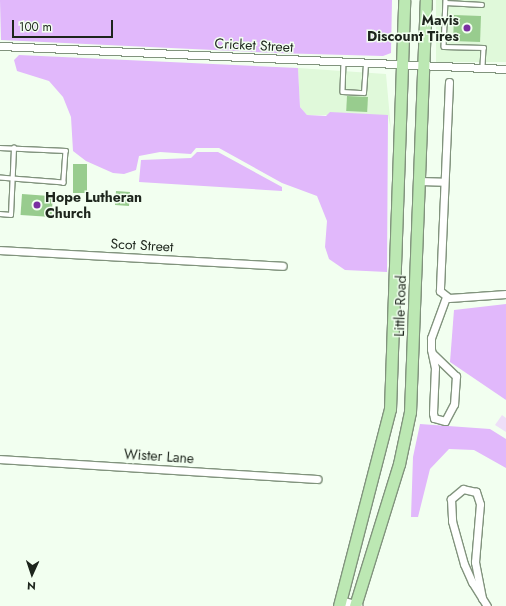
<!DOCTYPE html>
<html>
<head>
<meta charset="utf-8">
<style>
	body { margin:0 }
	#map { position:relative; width:506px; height:606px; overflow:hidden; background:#f2fff0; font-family:Jost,sans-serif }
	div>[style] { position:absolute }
	.built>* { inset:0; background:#e0f9da; transform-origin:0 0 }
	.green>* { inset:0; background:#eedff8 }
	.forest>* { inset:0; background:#e1b8fb }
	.building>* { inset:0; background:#98cc8e; transform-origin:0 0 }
	.roads { filter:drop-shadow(1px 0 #81937d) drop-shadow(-1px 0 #81937d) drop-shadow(0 1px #81937d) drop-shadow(0 -1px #81937d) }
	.service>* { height:3.5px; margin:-1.75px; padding:0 1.75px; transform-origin:1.75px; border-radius:1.75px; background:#fff }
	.minor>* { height:7px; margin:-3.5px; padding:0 3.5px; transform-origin:3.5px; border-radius:3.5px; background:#fff }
	.tertiary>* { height:8px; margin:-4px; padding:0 4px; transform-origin:4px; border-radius:4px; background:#fff }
	.primary>* { height:11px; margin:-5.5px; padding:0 5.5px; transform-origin:5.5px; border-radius:5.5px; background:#bce8b3 }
	.dots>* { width:11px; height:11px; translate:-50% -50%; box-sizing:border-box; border:2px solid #f2fff0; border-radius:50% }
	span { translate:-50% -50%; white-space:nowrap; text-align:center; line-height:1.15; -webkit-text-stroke:3px #f2fff0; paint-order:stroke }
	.poi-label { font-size:14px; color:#1d251c; font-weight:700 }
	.right { translate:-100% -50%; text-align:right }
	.left { translate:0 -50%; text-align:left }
	.street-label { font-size:14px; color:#1d251c }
	.north { position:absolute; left:12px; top:554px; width:40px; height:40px; -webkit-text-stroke:3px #f2fff0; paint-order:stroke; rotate:183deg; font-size:11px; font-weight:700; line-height:16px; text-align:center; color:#1d251c }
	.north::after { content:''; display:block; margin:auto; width:14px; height:18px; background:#1d251c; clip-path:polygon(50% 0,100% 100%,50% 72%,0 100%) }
	.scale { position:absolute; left:12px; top:20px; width:101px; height:18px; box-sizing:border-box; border:2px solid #1d251c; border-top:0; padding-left:5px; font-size:12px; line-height:14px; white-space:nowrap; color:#1d251c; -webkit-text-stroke:3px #f2fff0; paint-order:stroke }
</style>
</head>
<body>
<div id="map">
	<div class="built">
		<div style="left:436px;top:0;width:70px;height:62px"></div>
		<div style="clip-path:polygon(298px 68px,386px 74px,391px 130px,388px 115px,307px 115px,300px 107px)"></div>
	</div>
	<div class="green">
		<div style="clip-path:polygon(502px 415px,506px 418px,506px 432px,495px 425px)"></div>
	</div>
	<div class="forest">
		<div style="clip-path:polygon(0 0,392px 0,391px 53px,383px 56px,275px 53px,1px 40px)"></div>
		<div style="clip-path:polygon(19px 55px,298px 68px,300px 107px,307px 115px,326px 116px,330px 112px,388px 115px,387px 272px,345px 270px,329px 259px,325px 247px,327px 221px,317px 196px,282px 183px,219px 148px,196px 148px,191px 154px,160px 152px,139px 156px,136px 170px,124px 174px,113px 173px,86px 161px,73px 151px,71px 117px,63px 97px,49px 81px,17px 71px,14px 60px)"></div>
		<div style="clip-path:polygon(197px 152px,218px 152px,282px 187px,282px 191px,139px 182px,141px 160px,191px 158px)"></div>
		<div style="clip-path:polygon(506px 304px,506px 400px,450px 362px,454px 310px)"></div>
		<div style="clip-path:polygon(420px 424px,490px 429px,506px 439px,506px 468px,474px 450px,449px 449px,430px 469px,418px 517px,411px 517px,413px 457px)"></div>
	</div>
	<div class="building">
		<div style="left:454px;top:15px;width:27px;height:26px;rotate:2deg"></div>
		<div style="left:347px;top:96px;width:21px;height:15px;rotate:3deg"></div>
		<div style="left:73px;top:164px;width:14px;height:29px"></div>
		<div style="left:116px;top:191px;width:14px;height:14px;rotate:4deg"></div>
		<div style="left:22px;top:194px;width:31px;height:21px;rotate:4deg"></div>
	</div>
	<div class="roads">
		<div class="service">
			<div style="left:446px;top:0;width:47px;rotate:92.4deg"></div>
			<div style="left:444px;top:47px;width:40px;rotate:1.4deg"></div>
			<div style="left:484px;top:48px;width:20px;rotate:93deg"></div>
			<div style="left:446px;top:3px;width:36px;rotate:3deg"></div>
			<div style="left:344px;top:62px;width:30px;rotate:92deg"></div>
			<div style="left:343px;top:92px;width:21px;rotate:3deg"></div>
			<div style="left:364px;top:93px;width:30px;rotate:-86deg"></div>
			<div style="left:0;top:148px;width:66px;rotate:2.6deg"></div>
			<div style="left:66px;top:151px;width:32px;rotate:94deg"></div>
			<div style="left:64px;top:183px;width:64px;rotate:-175.5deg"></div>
			<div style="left:0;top:214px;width:11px;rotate:5deg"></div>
			<div style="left:11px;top:215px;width:67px;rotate:-87.4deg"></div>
		</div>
		<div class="minor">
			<div style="left:0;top:46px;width:507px;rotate:2.6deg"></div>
			<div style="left:449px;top:82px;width:209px;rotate:92.5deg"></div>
			<div style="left:440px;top:291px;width:11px;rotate:38deg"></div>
			<div style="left:449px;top:298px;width:57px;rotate:-4deg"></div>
			<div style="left:420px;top:181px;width:24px;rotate:2deg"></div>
			<div style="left:0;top:250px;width:283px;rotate:3.2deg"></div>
			<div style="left:433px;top:354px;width:32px;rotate:44deg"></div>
			<div style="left:456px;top:376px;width:28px;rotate:94deg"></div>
			<div style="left:454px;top:404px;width:19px;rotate:118deg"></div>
			<div style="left:445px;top:421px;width:11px;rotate:-165deg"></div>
			<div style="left:434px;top:418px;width:5px;rotate:-101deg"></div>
			<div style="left:433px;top:413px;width:45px;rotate:-87.5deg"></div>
			<div style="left:435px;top:368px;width:19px;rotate:-102deg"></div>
			<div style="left:431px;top:349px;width:11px;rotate:-90deg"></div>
			<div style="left:431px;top:338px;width:44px;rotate:-69.9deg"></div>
			<div style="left:0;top:459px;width:318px;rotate:3.6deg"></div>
			<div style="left:482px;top:598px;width:37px;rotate:-101deg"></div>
			<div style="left:475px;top:562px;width:58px;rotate:-85.1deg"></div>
			<div style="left:480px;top:504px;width:13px;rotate:-108deg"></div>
			<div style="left:476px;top:492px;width:13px;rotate:-167deg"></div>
			<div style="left:463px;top:489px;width:16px;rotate:140deg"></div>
			<div style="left:451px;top:499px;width:22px;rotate:87deg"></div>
			<div style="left:452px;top:521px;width:45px;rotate:74.4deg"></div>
			<div style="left:464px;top:564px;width:20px;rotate:66deg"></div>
			<div style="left:472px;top:582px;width:28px;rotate:58deg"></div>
		</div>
		<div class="tertiary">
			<div style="left:341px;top:601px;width:18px;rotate:16deg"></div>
		</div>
		<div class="primary">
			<div style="left:339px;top:606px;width:203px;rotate:-75.5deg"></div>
			<div style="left:390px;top:409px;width:409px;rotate:-88deg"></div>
			<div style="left:355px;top:606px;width:149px;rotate:-72.8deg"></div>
			<div style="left:399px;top:464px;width:53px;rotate:-78.1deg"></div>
			<div style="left:410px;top:412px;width:412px;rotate:-87.8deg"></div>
		</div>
	</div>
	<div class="dots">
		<div style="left:467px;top:28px;background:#7a2fa1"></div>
		<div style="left:37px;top:205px;background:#7a2fa1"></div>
	</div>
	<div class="poi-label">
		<span class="right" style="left:459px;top:28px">Mavis<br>Discount Tires</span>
		<span class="left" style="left:45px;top:205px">Hope Lutheran<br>Church</span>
	</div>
	<div class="street-label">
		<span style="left:254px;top:45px;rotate:3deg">Cricket Street</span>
		<span style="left:142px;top:245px;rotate:3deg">Scot Street</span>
		<span style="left:400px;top:306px;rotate:-88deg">Little Road</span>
		<span style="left:159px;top:456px;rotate:4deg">Wister Lane</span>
	</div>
	<div class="north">N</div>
	<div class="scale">100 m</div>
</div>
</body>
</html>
